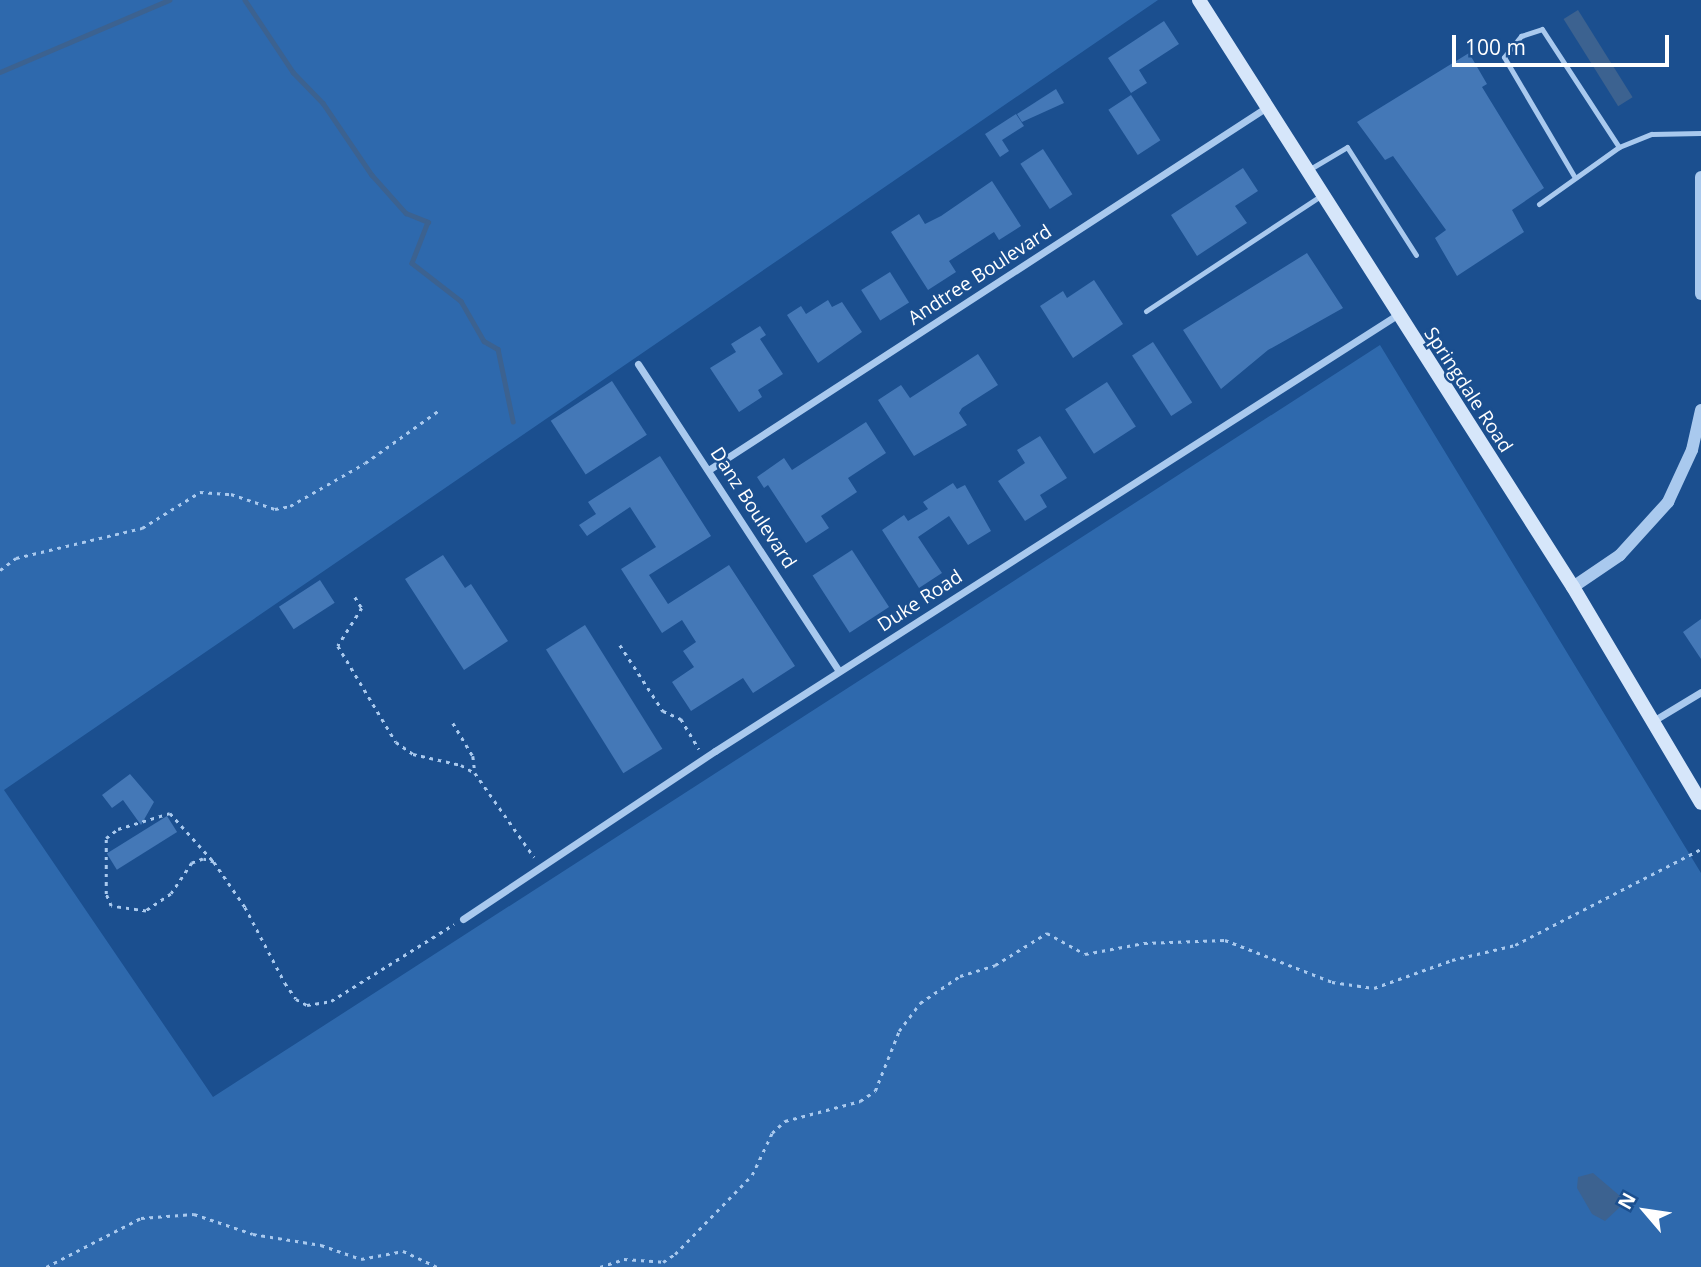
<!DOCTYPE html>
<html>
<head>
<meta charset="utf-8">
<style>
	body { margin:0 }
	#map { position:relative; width:1701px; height:1267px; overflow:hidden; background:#1b4f8f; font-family:"Open Sans",sans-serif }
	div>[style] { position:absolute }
	.green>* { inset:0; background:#2e69ad }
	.water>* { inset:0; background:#3c6290; transform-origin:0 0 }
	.stream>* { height:4.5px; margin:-2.25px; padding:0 2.25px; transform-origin:2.25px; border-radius:2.25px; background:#3c6290 }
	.building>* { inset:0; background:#4478b7; transform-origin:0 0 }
	.path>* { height:2.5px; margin-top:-1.25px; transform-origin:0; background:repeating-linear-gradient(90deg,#a9c9ee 0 3.5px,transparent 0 8.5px) }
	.service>* { height:5px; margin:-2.5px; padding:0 2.5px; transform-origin:2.5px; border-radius:2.5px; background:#a9c9ee }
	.minor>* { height:7px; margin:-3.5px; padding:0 3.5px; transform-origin:3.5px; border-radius:3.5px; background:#a9c9ee }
	.tertiary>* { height:12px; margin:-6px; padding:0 6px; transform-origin:6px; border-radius:6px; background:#a9c9ee }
	.secondary>* { height:14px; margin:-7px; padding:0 7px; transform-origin:7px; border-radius:7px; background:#d6e6fa }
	span { translate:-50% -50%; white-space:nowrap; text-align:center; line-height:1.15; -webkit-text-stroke:5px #1b4f8f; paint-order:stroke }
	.street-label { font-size:19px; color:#fff }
	.north { position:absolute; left:1610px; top:1176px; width:70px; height:70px; -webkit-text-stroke:5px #1b4f8f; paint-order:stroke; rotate:299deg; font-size:19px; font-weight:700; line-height:28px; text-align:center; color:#fff }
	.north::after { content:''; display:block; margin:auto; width:24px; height:32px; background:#fff; clip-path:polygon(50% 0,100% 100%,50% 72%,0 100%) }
	.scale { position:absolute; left:1452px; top:35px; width:217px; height:32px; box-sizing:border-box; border:4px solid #fff; border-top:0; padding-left:9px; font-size:21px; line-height:24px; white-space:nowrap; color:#fff; -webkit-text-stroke:5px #1b4f8f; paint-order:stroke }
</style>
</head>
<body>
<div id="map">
	<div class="green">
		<div style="clip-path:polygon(0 0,1158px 0,4px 790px,213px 1097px,1380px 345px,1701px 873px,1701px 1267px,0 1267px)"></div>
	</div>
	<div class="water">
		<div style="left:1578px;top:10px;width:103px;height:17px;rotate:58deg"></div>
		<div style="clip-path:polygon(1593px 1173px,1620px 1196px,1620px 1207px,1605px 1221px,1592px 1214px,1577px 1188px,1578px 1177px)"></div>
	</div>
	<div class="stream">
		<div style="left:245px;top:0;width:87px;rotate:56.3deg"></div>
		<div style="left:293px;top:72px;width:43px;rotate:45.9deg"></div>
		<div style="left:323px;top:103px;width:87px;rotate:55.8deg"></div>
		<div style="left:372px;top:175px;width:51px;rotate:48.2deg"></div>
		<div style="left:406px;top:213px;width:24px;rotate:22deg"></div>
		<div style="left:428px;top:222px;width:44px;rotate:111.3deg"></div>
		<div style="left:412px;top:263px;width:62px;rotate:37.8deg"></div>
		<div style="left:461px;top:301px;width:46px;rotate:60.1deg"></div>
		<div style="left:484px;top:341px;width:16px;rotate:30deg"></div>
		<div style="left:498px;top:349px;width:74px;rotate:78.2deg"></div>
		<div style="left:0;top:72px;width:184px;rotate:-23.1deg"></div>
	</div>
	<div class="building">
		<div style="clip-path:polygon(1164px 21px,1179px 44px,1139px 70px,1147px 83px,1131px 93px,1108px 58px)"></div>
		<div style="clip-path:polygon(1469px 53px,1487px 84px,1482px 87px,1544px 188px,1512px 210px,1524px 232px,1457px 276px,1435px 238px,1446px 230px,1393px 156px,1385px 160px,1357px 122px)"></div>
		<div style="clip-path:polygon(1056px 89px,1064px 103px,1022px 122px,1017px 114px)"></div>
		<div style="left:1131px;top:95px;width:54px;height:27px;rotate:57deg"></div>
		<div style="clip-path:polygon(1016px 114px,1024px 126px,1002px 140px,1009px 151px,1000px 157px,985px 134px)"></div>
		<div style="left:1043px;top:149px;width:54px;height:27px;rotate:57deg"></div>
		<div style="clip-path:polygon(1243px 168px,1258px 191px,1235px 206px,1247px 223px,1197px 256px,1171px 215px)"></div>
		<div style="clip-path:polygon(992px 181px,1021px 226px,999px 240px,994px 232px,949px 261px,956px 272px,928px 290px,891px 232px,919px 214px,925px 224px,941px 216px)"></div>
		<div style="clip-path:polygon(1307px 253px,1343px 308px,1268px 350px,1221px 389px,1183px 330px)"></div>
		<div style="left:890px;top:272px;width:36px;height:34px;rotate:58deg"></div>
		<div style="clip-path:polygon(1094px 280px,1123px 324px,1073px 358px,1040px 306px,1063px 291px,1067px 298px)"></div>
		<div style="clip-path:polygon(828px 300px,832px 307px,842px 302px,862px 332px,818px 363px,787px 315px,801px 306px,806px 314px)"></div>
		<div style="clip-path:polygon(760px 326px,766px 335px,760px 339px,783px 374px,758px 390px,762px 397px,739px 412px,710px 368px,736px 352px,731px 344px)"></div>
		<div style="left:1153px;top:342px;width:72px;height:25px;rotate:57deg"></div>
		<div style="clip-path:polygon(978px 354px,998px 385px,962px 408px,959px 413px,967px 425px,914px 456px,878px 400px,901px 385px,910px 398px)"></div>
		<div style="left:612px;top:381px;width:64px;height:73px;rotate:57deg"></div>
		<div style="left:1107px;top:382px;width:53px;height:50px;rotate:57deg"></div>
		<div style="clip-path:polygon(866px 422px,886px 453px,848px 478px,857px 492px,821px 516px,829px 528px,806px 543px,768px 485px,764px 488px,757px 477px,784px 458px,792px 470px)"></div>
		<div style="clip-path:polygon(1040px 436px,1067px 478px,1040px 495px,1047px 507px,1025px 521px,998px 481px,1025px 463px,1017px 450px)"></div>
		<div style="clip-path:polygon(660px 456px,711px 536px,649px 575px,668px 604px,729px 565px,795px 666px,753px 693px,743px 678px,691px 711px,672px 682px,694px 667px,683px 651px,696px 642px,682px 620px,662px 633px,621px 569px,656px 547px,630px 507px,587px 536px,579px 525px,596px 514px,588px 502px)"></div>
		<div style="clip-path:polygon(953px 483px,957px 489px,965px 485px,991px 531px,968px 545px,949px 516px,918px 537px,942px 573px,919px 588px,882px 530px,904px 515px,908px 521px,928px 509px,923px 502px)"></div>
		<div style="left:852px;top:550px;width:68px;height:47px;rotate:57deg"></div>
		<div style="clip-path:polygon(443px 555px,465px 588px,471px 584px,508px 641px,464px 670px,405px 579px)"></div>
		<div style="left:320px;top:580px;width:27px;height:49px;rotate:57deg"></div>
		<div style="clip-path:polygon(1701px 619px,1701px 659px,1683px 632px)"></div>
		<div style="left:585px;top:625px;width:146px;height:46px;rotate:58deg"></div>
		<div style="clip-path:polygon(130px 774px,154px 802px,141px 825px,123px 800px,112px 808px,102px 795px)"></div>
		<div style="left:167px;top:816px;width:19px;height:71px;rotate:58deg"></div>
	</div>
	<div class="path">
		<div style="left:0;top:570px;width:20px;rotate:-37deg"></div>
		<div style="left:16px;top:558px;width:130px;rotate:-13.4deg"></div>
		<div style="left:142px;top:528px;width:68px;rotate:-31.8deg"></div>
		<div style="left:200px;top:492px;width:31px;rotate:4deg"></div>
		<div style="left:231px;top:494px;width:46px;rotate:18.8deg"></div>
		<div style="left:275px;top:509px;width:15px;rotate:-11deg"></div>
		<div style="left:290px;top:506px;width:86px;rotate:-29.8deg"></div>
		<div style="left:365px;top:463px;width:90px;rotate:-35.5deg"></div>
		<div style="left:355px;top:597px;width:13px;rotate:58deg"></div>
		<div style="left:362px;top:608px;width:45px;rotate:122.3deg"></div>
		<div style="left:338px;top:646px;width:112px;rotate:58.9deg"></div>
		<div style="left:396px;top:742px;width:21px;rotate:35deg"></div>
		<div style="left:413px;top:754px;width:49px;rotate:12.9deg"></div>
		<div style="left:461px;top:765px;width:16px;rotate:30deg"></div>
		<div style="left:475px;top:773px;width:103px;rotate:54.9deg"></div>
		<div style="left:620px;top:645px;width:79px;rotate:56.9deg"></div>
		<div style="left:663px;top:711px;width:20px;rotate:24deg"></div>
		<div style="left:681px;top:719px;width:35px;rotate:59deg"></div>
		<div style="left:453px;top:723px;width:39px;rotate:59deg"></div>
		<div style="left:473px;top:756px;width:17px;rotate:83deg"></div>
		<div style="left:214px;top:862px;width:11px;rotate:-165deg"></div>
		<div style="left:203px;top:859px;width:12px;rotate:160deg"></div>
		<div style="left:192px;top:863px;width:37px;rotate:124deg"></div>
		<div style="left:171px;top:894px;width:30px;rotate:146deg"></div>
		<div style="left:146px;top:911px;width:35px;rotate:-172deg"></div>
		<div style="left:111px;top:906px;width:13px;rotate:-113deg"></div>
		<div style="left:106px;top:894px;width:56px;rotate:-90deg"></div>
		<div style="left:106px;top:838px;width:15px;rotate:-37deg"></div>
		<div style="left:118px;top:829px;width:54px;rotate:-17.1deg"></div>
		<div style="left:170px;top:813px;width:66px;rotate:48.1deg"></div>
		<div style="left:214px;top:862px;width:55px;rotate:55.4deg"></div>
		<div style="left:245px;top:907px;width:86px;rotate:62.2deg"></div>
		<div style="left:285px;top:983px;width:19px;rotate:55deg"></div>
		<div style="left:296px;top:999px;width:13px;rotate:29deg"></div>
		<div style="left:307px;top:1005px;width:24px;rotate:-9deg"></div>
		<div style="left:331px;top:1001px;width:145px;rotate:-32deg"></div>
		<div style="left:46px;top:1267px;width:107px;rotate:-27.3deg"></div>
		<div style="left:141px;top:1218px;width:53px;rotate:-4.3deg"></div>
		<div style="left:194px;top:1214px;width:62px;rotate:18.7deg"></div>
		<div style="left:253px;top:1234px;width:69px;rotate:9.2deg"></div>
		<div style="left:321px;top:1245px;width:42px;rotate:19.3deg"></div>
		<div style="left:361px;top:1259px;width:43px;rotate:-10.8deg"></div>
		<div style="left:403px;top:1251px;width:38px;rotate:25deg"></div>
		<div style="left:600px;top:1267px;width:25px;rotate:-18deg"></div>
		<div style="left:624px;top:1259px;width:39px;rotate:4deg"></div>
		<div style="left:663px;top:1262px;width:14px;rotate:-34deg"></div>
		<div style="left:675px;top:1254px;width:110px;rotate:-45.7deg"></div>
		<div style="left:752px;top:1175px;width:47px;rotate:-64.5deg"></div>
		<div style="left:772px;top:1133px;width:18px;rotate:-43deg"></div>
		<div style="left:785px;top:1121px;width:78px;rotate:-14.9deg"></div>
		<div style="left:860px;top:1101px;width:18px;rotate:-34deg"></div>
		<div style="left:875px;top:1091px;width:65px;rotate:-68.2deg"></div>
		<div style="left:899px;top:1031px;width:35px;rotate:-53deg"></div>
		<div style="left:920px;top:1003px;width:48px;rotate:-34deg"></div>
		<div style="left:960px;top:976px;width:37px;rotate:-17deg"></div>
		<div style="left:995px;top:965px;width:61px;rotate:-31.6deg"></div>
		<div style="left:1047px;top:933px;width:43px;rotate:28.9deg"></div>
		<div style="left:1085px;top:954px;width:60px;rotate:-10.6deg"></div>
		<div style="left:1144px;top:943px;width:81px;rotate:-2.1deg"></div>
		<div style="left:1225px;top:940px;width:115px;rotate:21.4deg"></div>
		<div style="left:1332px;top:982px;width:42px;rotate:8.1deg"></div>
		<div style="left:1374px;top:988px;width:83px;rotate:-19.7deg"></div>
		<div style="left:1452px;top:960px;width:65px;rotate:-13.4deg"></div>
		<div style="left:1515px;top:945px;width:209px;rotate:-27.3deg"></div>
	</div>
	<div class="service">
		<div style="left:1310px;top:169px;width:43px;rotate:-30.7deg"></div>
		<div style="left:1347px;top:147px;width:128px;rotate:57.4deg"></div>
		<div style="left:1574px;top:176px;width:138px;rotate:-120.5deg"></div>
		<div style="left:1504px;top:57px;width:27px;rotate:-51deg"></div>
		<div style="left:1521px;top:36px;width:22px;rotate:-18deg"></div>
		<div style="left:1542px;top:29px;width:141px;rotate:56.9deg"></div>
		<div style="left:1539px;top:204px;width:98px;rotate:-35.5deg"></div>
		<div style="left:1619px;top:147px;width:35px;rotate:-22deg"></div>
		<div style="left:1652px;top:134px;width:49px;rotate:-1.2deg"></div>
		<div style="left:1146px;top:311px;width:211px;rotate:-33.4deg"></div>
	</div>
	<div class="minor">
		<div style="left:638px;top:364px;width:367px;rotate:56.8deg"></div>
		<div style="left:710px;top:469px;width:664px;rotate:-33.02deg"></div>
		<div style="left:1653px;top:721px;width:56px;rotate:-31.1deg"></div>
		<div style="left:463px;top:919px;width:303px;rotate:-33.7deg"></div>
		<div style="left:715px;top:751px;width:809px;rotate:-32.59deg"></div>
	</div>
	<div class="tertiary">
		<div style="left:1701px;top:177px;width:117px;rotate:90deg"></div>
		<div style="left:1573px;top:587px;width:57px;rotate:-34.2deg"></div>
		<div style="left:1620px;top:555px;width:72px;rotate:-47.8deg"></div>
		<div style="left:1668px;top:502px;width:57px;rotate:-65.2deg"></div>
		<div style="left:1692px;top:450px;width:41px;rotate:-77.3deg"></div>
	</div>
	<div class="secondary">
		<div style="left:1199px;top:0;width:696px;rotate:57.5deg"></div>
		<div style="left:1573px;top:587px;width:251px;rotate:59.3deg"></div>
	</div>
	<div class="street-label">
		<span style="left:980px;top:275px;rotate:-33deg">Andtree Boulevard</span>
		<span style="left:1468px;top:390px;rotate:57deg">Springdale Road</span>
		<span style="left:753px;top:508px;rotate:57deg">Danz Boulevard</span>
		<span style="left:920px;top:601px;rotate:-33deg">Duke Road</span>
	</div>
	<div class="north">N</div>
	<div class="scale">100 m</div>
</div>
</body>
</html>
